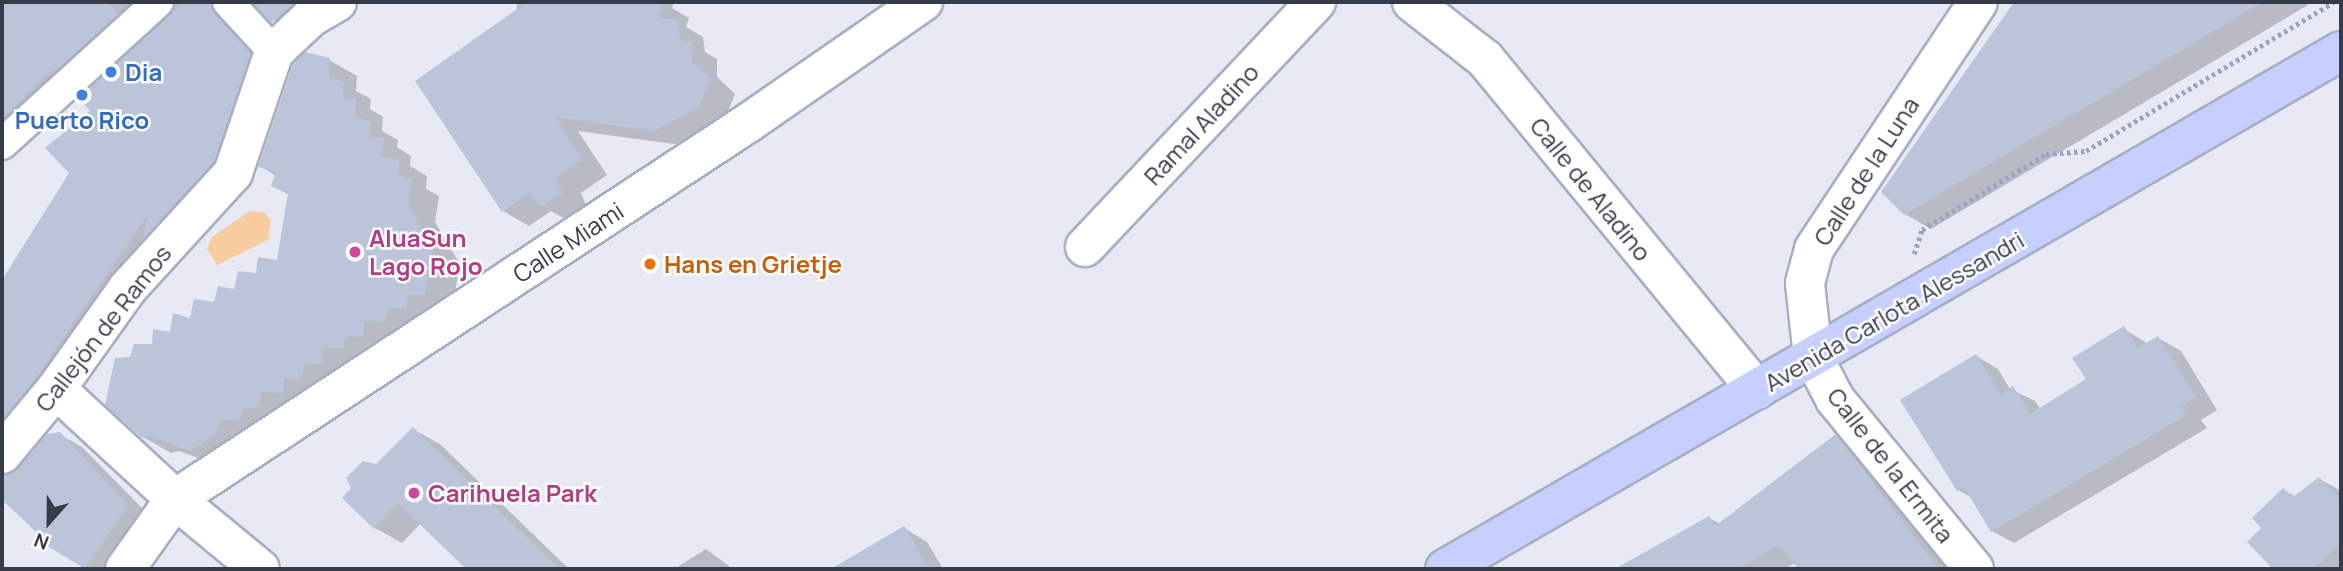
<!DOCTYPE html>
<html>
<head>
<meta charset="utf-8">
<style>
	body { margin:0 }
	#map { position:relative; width:2343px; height:571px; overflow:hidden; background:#e7eaf5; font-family:Manrope,sans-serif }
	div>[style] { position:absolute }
	.water>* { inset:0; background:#f7cc9e }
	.shadow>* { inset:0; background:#0003 }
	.building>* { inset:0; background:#bbc4d8 }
	.path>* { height:4.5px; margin-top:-2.25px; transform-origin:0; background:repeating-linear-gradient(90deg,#98a3c5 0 3.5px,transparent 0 7px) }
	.roads { filter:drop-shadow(2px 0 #a9afc2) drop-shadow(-2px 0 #a9afc2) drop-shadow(0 2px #a9afc2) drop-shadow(0 -2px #a9afc2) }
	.pedestrian>* { height:30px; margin:-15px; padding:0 15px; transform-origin:15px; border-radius:15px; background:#fff }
	.minor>* { height:38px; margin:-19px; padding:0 19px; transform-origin:19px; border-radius:19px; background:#fff }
	.secondary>* { height:38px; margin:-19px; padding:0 19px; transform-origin:19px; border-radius:19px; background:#c7cfff }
	.dots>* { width:19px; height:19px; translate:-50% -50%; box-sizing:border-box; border:4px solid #fff; border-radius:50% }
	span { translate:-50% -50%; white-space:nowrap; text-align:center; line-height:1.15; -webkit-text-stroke:5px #fff; paint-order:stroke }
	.shop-label { font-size:24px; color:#366cbe; font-weight:700 }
	.left { translate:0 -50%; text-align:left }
	.street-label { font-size:24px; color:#353b49 }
	.hotel-label { font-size:24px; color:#b23c85; font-weight:700 }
	.food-label { font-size:24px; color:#c56008; font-weight:700 }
	.frame { position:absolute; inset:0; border:4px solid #353b49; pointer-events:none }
	.north { position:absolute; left:14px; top:487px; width:70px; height:70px; -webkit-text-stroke:5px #fff; paint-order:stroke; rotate:201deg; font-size:19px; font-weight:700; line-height:28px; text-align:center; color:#353b49 }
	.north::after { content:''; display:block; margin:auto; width:24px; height:32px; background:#353b49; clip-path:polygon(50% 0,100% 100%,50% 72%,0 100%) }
</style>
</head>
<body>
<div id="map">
	<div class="water">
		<div style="clip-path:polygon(250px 211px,264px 212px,271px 220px,268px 240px,217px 265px,207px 249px,212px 237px)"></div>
	</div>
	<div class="shadow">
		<div style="clip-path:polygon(2px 2px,167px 2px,2px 148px)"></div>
		<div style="clip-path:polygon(176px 2px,240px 2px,272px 66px,235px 174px,2px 463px,2px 282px,71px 172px,93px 111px,172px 15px)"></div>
		<div style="clip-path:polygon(252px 2px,338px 2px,294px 34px)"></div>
		<div style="clip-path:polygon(517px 2px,674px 2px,672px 8px,689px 18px,686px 27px,703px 37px,705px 52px,717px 59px,717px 77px,735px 94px,724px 121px,681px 145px,578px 131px,607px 175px,581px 193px,587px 208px,567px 220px,551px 211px,529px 226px,503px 211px)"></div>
		<div style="clip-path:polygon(2016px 2px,2306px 2px,2308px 5px,1931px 229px,1905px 214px,1884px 192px)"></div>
		<div style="clip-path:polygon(329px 60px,357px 76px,356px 91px,371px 99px,370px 109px,383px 117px,382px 131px,398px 140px,397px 147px,411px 156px,410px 166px,427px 176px,426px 189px,439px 196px,435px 222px,460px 264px,452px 310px,219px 466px,179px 451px,171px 453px,143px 437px,132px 359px,279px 262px,289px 195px,273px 186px,276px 176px,260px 166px)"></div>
		<div style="clip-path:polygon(2124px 329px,2148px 344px,2158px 338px,2181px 351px,2217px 410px,2201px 420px,2207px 428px,2014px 543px,1992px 531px,1972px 498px,1958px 490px,1976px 356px,1998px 369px,2010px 389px,2035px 401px,2041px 410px,2088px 380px)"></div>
		<div style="clip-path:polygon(413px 429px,441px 445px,569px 569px,469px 569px,421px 523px,402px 543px,375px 528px,376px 466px)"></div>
		<div style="clip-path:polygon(59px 434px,82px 447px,144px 510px,115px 569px,87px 569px,48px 544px,2px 498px,2px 463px,10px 477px,48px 435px)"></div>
		<div style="clip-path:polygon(1836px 436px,1860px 450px,1951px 569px,1800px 569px,1795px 563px,1785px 569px,1620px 569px,1709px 518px,1720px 524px)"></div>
		<div style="clip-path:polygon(2320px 479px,2341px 491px,2341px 569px,2276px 569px,2249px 542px,2264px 528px,2284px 490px,2296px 497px)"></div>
		<div style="clip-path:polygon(904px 528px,927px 542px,943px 569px,834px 569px)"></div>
		<div style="clip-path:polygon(706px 549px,733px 569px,674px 569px)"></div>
	</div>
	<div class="building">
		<div style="clip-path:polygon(2px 2px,107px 2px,119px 14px,56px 71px,53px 68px,2px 119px)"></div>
		<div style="clip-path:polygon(183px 2px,211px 2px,215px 14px,251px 53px,214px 162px,142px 241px,148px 214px,32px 384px,2px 420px,2px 280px,69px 173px,45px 148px,90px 111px,79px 98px)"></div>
		<div style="clip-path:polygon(252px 2px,295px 2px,271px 23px)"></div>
		<div style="clip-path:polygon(527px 2px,664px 2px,658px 18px,678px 20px,680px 40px,692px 42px,692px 61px,710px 78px,699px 107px,654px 131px,555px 117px,582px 160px,556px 178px,562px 193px,540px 207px,530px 193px,502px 212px,415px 81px)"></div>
		<div style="clip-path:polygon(2014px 2px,2263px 2px,1904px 215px,1881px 192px)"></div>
		<div style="clip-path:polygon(305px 52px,330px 58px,329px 78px,344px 82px,343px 98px,356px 99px,355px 116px,371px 122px,369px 138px,384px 138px,382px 157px,400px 159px,398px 176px,412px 179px,408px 205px,433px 247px,425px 295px,407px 295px,407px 309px,389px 308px,384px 322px,365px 321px,363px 337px,346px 336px,343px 348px,323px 347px,321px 365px,305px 363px,302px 378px,284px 379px,283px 393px,262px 392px,258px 407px,243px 409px,240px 419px,221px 420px,215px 435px,190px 451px,150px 436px,142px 438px,105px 405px,115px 358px,130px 357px,134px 344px,152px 344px,153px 329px,170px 332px,173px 313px,190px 318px,194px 299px,214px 302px,218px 286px,234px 289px,238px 271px,256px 273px,258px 257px,277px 260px,288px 193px,271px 186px,276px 172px,258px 167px,293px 64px)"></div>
		<div style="clip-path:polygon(2124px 326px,2138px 348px,2158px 336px,2196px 397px,2180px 407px,2186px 415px,1991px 532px,1964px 487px,1957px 491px,1900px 400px,1976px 354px,2000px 394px,2013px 386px,2030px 414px,2086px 379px,2072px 358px)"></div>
		<div style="clip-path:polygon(413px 427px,560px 569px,466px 569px,398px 503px,374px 529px,342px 498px,351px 488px,346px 478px,363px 461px,376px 464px)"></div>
		<div style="clip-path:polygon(60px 432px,128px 505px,85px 569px,46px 545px,48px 542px,2px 500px,2px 478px,19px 468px,47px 434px)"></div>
		<div style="clip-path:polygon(1836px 434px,1939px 569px,1798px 569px,1779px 545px,1739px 569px,1615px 569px,1709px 516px,1715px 526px)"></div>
		<div style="clip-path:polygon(2319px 477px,2341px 500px,2341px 543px,2313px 569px,2273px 569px,2247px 542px,2261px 528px,2252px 518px,2283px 488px,2293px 497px)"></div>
		<div style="clip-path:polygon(904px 526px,929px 569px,831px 569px)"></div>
	</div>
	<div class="path">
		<div style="left:1914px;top:254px;width:25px;rotate:-72deg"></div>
		<div style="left:1922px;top:230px;width:145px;rotate:-31.5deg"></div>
		<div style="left:2046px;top:154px;width:40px;rotate:-4.3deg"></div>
		<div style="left:2086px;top:151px;width:289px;rotate:-31deg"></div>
	</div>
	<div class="roads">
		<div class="pedestrian">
			<div style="left:228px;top:2px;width:68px;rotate:47.4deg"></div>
			<div style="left:2px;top:144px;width:211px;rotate:-42.3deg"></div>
		</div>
		<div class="minor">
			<div style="left:1412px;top:2px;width:93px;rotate:38deg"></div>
			<div style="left:1485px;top:59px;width:428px;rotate:50.6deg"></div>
			<div style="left:1085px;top:247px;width:337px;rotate:-46.7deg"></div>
			<div style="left:56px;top:389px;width:162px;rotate:42.7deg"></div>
			<div style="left:175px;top:499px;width:110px;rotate:39.5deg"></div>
			<div style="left:2px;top:454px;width:85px;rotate:-50.3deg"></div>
			<div style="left:56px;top:389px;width:124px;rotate:-54.5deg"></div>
			<div style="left:128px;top:288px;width:156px;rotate:-47.6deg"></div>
			<div style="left:233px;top:173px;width:128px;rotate:-71.3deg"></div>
			<div style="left:274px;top:52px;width:51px;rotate:-43.4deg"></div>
			<div style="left:311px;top:17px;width:30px;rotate:-30deg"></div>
			<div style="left:125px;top:569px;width:86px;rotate:-54.5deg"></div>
			<div style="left:175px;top:499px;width:685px;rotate:-33.27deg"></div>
			<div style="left:748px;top:123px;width:213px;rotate:-34.7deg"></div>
			<div style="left:1974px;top:569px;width:220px;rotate:-129.3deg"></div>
			<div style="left:1835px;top:399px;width:47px;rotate:-117.6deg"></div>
			<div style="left:1813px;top:357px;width:74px;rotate:-96.2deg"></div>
			<div style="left:1805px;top:283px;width:35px;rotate:-75deg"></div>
			<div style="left:1814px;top:249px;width:296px;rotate:-56.4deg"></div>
		</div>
		<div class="secondary">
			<div style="left:1445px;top:569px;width:1035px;rotate:-30.03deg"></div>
		</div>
	</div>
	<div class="dots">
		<div style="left:111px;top:72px;background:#3f7fe0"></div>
		<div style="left:82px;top:95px;background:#3f7fe0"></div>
		<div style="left:355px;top:252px;background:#d1479c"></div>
		<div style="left:650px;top:264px;background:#e8710a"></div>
		<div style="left:414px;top:493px;background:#d1479c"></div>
	</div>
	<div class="shop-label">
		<span class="left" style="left:125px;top:72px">Dia</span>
		<span style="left:82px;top:120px">Puerto Rico</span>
	</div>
	<div class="street-label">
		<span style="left:1201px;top:124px;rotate:-47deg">Ramal Aladino</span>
		<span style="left:1866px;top:171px;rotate:-57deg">Calle de la Luna</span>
		<span style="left:1591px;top:189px;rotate:51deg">Calle de Aladino</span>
		<span style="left:568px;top:242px;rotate:-33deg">Calle Miami</span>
		<span style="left:1894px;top:311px;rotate:-30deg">Avenida Carlota Alessandri</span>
		<span style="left:103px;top:328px;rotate:-52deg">Callejón de Ramos</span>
		<span style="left:1891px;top:465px;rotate:52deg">Calle de la Ermita</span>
	</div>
	<div class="hotel-label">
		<span class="left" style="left:369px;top:252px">AluaSun<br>Lago Rojo</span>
		<span class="left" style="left:428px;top:493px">Carihuela Park</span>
	</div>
	<div class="food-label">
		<span class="left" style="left:664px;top:264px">Hans en Grietje</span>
	</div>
	<div class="frame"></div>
	<div class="north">N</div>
</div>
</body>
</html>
